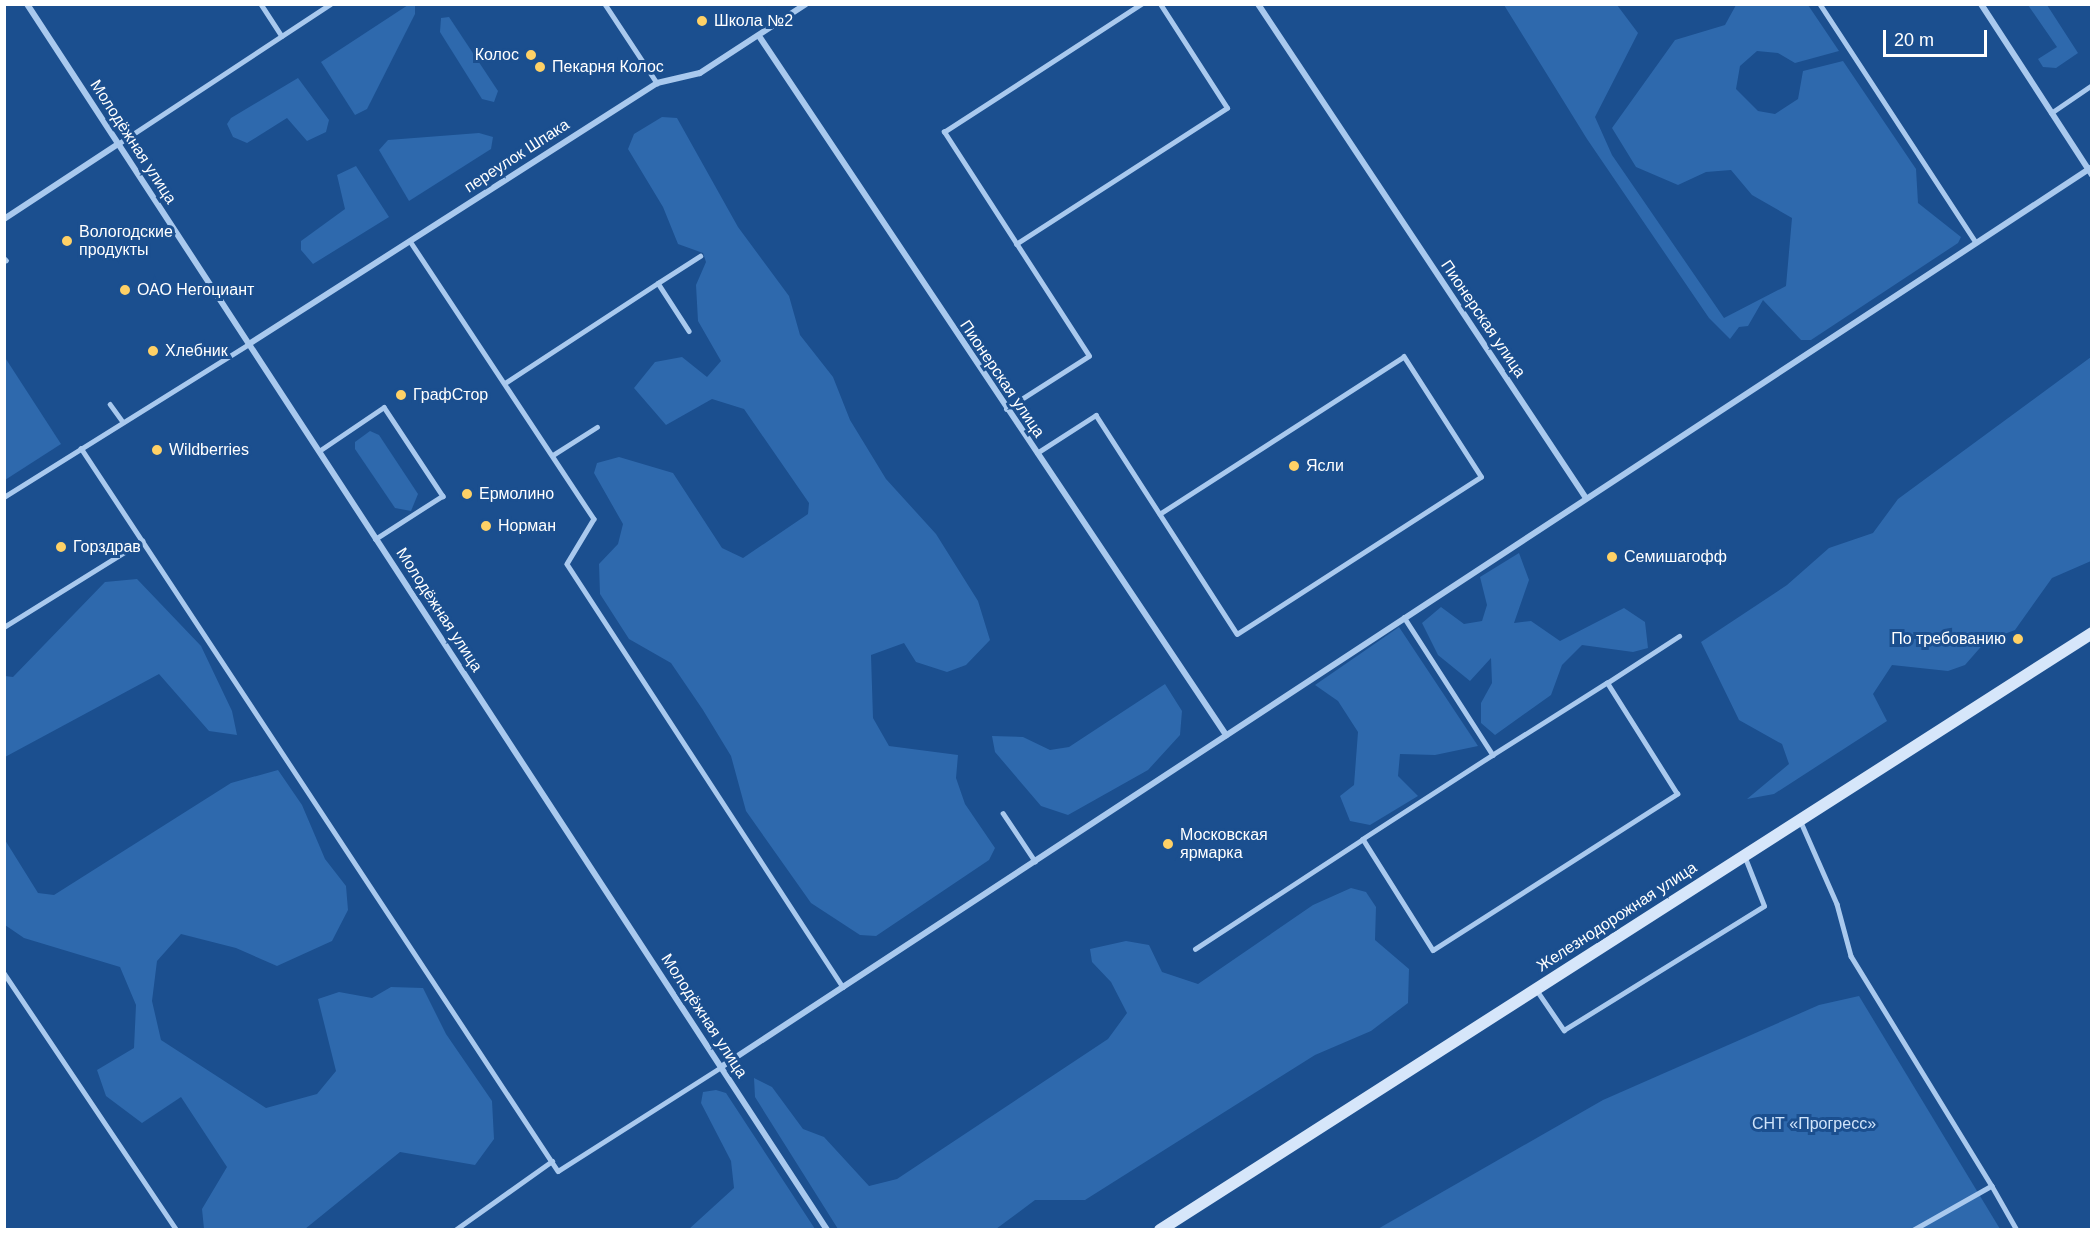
<!DOCTYPE html>
<html>
<head>
<meta charset="utf-8">
<style>
	body { margin:0 }
	#map { position:relative; width:2096px; height:1234px; overflow:hidden; background:#1b4f8f; font-family:Helvetica,sans-serif }
	div>[style] { position:absolute }
	.green>* { inset:0; background:#2e69ad }
	.lane>* { height:4.5px; margin:-2.25px; padding:0 2.25px; transform-origin:2.25px; border-radius:2.25px; background:#a9c9ee }
	.street>* { height:6px; margin:-3px; padding:0 3px; transform-origin:3px; border-radius:3px; background:#a9c9ee }
	.secondary>* { height:12px; margin:-6px; padding:0 6px; transform-origin:6px; border-radius:6px; background:#d6e6fa }
	.dots>* { width:16px; height:16px; translate:-50% -50%; box-sizing:border-box; border:3px solid #1b4f8f; border-radius:50% }
	span { translate:-50% -50%; white-space:nowrap; text-align:center; line-height:1.15; -webkit-text-stroke:6px #1b4f8f; paint-order:stroke }
	.poi-label { font-size:16px; color:#fff }
	.left { translate:0 -50%; text-align:left }
	.right { translate:-100% -50%; text-align:right }
	.street-label { font-size:16px; color:#fff }
	.park-label { font-size:16px; color:#cfe3fa }
	.frame { position:absolute; inset:0; border:6px solid #fff; pointer-events:none }
	.scale { position:absolute; left:1883px; top:30px; width:104px; height:27px; box-sizing:border-box; border:3px solid #fff; border-top:0; padding-left:8px; font-size:18px; line-height:21px; white-space:nowrap; color:#fff; -webkit-text-stroke:4px #1b4f8f; paint-order:stroke }
</style>
</head>
<body>
<div id="map">
	<div class="green">
		<div style="clip-path:polygon(408px 5px,415px 6px,415px 14px,367px 109px,355px 115px,321px 62px)"></div>
		<div style="clip-path:polygon(1504px 5px,1617px 5px,1638px 33px,1595px 117px,1612px 155px,1724px 318px,1786px 286px,1792px 218px,1752px 195px,1731px 170px,1706px 172px,1678px 185px,1636px 167px,1612px 128px,1675px 40px,1725px 25px,1736px 5px,1808px 5px,1839px 51px,1795px 63px,1778px 53px,1757px 51px,1740px 66px,1736px 89px,1758px 111px,1775px 114px,1798px 99px,1803px 71px,1843px 61px,1916px 169px,1918px 203px,1961px 237px,1958px 243px,1811px 340px,1801px 340px,1763px 300px,1748px 326px,1739px 327px,1730px 339px,1709px 318px,1587px 139px)"></div>
		<div style="clip-path:polygon(2028px 5px,2047px 5px,2078px 53px,2056px 68px,2043px 67px,2038px 59px,2057px 47px)"></div>
		<div style="clip-path:polygon(449px 17px,498px 91px,494px 102px,482px 99px,440px 32px,441px 18px)"></div>
		<div style="clip-path:polygon(298px 78px,329px 120px,326px 132px,307px 141px,287px 118px,247px 143px,233px 137px,227px 124px,231px 118px)"></div>
		<div style="clip-path:polygon(662px 117px,677px 118px,738px 227px,789px 296px,800px 335px,833px 377px,850px 420px,886px 479px,936px 534px,978px 601px,990px 640px,966px 665px,947px 672px,916px 662px,904px 643px,871px 655px,873px 718px,889px 746px,958px 755px,956px 778px,965px 804px,995px 848px,989px 860px,876px 936px,860px 935px,811px 903px,746px 811px,731px 756px,703px 710px,671px 663px,629px 639px,600px 594px,599px 564px,618px 544px,623px 524px,594px 473px,597px 463px,619px 457px,673px 473px,722px 548px,743px 558px,808px 514px,809px 503px,744px 409px,712px 399px,666px 425px,634px 388px,655px 362px,682px 357px,707px 377px,721px 361px,698px 321px,696px 285px,706px 262px,703px 253px,678px 244px,663px 207px,628px 149px,634px 134px)"></div>
		<div style="clip-path:polygon(479px 133px,493px 137px,491px 149px,409px 201px,379px 150px,388px 140px)"></div>
		<div style="clip-path:polygon(356px 166px,389px 217px,313px 264px,301px 250px,301px 241px,345px 209px,337px 175px)"></div>
		<div style="clip-path:polygon(4px 356px,61px 444px,5px 480px,4px 480px)"></div>
		<div style="clip-path:polygon(2091px 357px,2091px 561px,2052px 578px,2015px 630px,1986px 641px,1965px 665px,1948px 671px,1892px 665px,1873px 694px,1887px 721px,1774px 794px,1747px 799px,1789px 764px,1782px 744px,1739px 720px,1701px 642px,1787px 585px,1829px 548px,1873px 533px,1898px 499px)"></div>
		<div style="clip-path:polygon(370px 431px,379px 435px,418px 494px,411px 511px,395px 508px,355px 449px,355px 442px)"></div>
		<div style="clip-path:polygon(1519px 553px,1529px 580px,1514px 623px,1531px 621px,1560px 641px,1624px 608px,1645px 622px,1648px 648px,1633px 652px,1582px 645px,1562px 665px,1551px 695px,1495px 735px,1481px 723px,1481px 703px,1492px 683px,1491px 658px,1470px 681px,1438px 655px,1422px 623px,1441px 607px,1464px 624px,1482px 621px,1487px 605px,1480px 577px)"></div>
		<div style="clip-path:polygon(137px 579px,201px 646px,232px 711px,237px 735px,209px 731px,159px 674px,5px 757px,5px 676px,13px 677px,105px 582px)"></div>
		<div style="clip-path:polygon(1399px 627px,1478px 746px,1435px 755px,1400px 754px,1398px 776px,1418px 796px,1370px 825px,1350px 821px,1340px 796px,1354px 785px,1358px 732px,1338px 701px,1315px 685px)"></div>
		<div style="clip-path:polygon(1165px 684px,1182px 711px,1180px 735px,1148px 770px,1068px 815px,1041px 806px,995px 752px,992px 736px,1023px 737px,1050px 750px,1069px 747px)"></div>
		<div style="clip-path:polygon(278px 770px,302px 805px,325px 859px,346px 886px,348px 910px,332px 941px,277px 966px,236px 948px,181px 934px,157px 961px,152px 1001px,161px 1040px,266px 1108px,317px 1094px,336px 1071px,318px 999px,339px 992px,372px 998px,391px 987px,423px 988px,446px 1034px,492px 1101px,494px 1139px,475px 1165px,400px 1152px,305px 1229px,204px 1229px,202px 1209px,227px 1167px,181px 1097px,142px 1123px,106px 1096px,97px 1070px,134px 1048px,136px 1005px,120px 967px,24px 938px,5px 925px,5px 840px,38px 893px,54px 895px,231px 783px)"></div>
		<div style="clip-path:polygon(1351px 888px,1366px 892px,1376px 907px,1375px 940px,1409px 969px,1408px 1003px,1371px 1031px,1315px 1055px,1085px 1200px,1035px 1200px,996px 1229px,838px 1229px,755px 1097px,754px 1078px,772px 1087px,803px 1129px,824px 1137px,869px 1186px,897px 1179px,1108px 1039px,1127px 1013px,1111px 982px,1092px 962px,1090px 949px,1126px 941px,1149px 945px,1162px 972px,1198px 984px,1313px 905px)"></div>
		<div style="clip-path:polygon(1859px 996px,2000px 1229px,1376px 1230px,1603px 1100px,1819px 1005px)"></div>
		<div style="clip-path:polygon(716px 1090px,726px 1093px,815px 1229px,689px 1229px,734px 1188px,731px 1161px,701px 1103px,703px 1092px)"></div>
	</div>
	<div class="lane">
		<div style="left:261px;top:4px;width:38px;rotate:57deg"></div>
		<div style="left:605px;top:4px;width:95px;rotate:56.6deg"></div>
		<div style="left:1820px;top:4px;width:283px;rotate:56.8deg"></div>
		<div style="left:2051px;top:113px;width:50px;rotate:-34.3deg"></div>
		<div style="left:118px;top:144px;width:254px;rotate:-33.4deg"></div>
		<div style="left:410px;top:241px;width:333px;rotate:56.5deg"></div>
		<div style="left:594px;top:519px;width:52px;rotate:121deg"></div>
		<div style="left:567px;top:564px;width:505px;rotate:56.88deg"></div>
		<div style="left:1016px;top:244px;width:251px;rotate:-32.8deg"></div>
		<div style="left:1227px;top:108px;width:124px;rotate:-122.8deg"></div>
		<div style="left:4px;top:258px;width:3px;rotate:45deg"></div>
		<div style="left:658px;top:283px;width:50px;rotate:-32.7deg"></div>
		<div style="left:505px;top:383px;width:183px;rotate:-33.2deg"></div>
		<div style="left:658px;top:283px;width:57px;rotate:57.1deg"></div>
		<div style="left:110px;top:404px;width:22px;rotate:54deg"></div>
		<div style="left:1006px;top:409px;width:98px;rotate:-32.6deg"></div>
		<div style="left:1089px;top:356px;width:267px;rotate:-122.9deg"></div>
		<div style="left:944px;top:132px;width:235px;rotate:-33deg"></div>
		<div style="left:81px;top:448px;width:866px;rotate:56.59deg"></div>
		<div style="left:558px;top:1171px;width:193px;rotate:-32.5deg"></div>
		<div style="left:319px;top:451px;width:78px;rotate:-34.1deg"></div>
		<div style="left:384px;top:407px;width:107px;rotate:56.5deg"></div>
		<div style="left:443px;top:496px;width:80px;rotate:147.3deg"></div>
		<div style="left:1037px;top:453px;width:70px;rotate:-32.8deg"></div>
		<div style="left:1096px;top:415px;width:260px;rotate:57.2deg"></div>
		<div style="left:1237px;top:634px;width:290px;rotate:-32.8deg"></div>
		<div style="left:1481px;top:477px;width:143px;rotate:-122.7deg"></div>
		<div style="left:1404px;top:357px;width:290px;rotate:147.2deg"></div>
		<div style="left:553px;top:455px;width:52px;rotate:-32.5deg"></div>
		<div style="left:4px;top:497px;width:289px;rotate:-32deg"></div>
		<div style="left:1404px;top:617px;width:164px;rotate:57.2deg"></div>
		<div style="left:1493px;top:755px;width:155px;rotate:147.1deg"></div>
		<div style="left:1363px;top:839px;width:131px;rotate:57.8deg"></div>
		<div style="left:1433px;top:950px;width:290px;rotate:-32.6deg"></div>
		<div style="left:1677px;top:794px;width:131px;rotate:-122.2deg"></div>
		<div style="left:1607px;top:683px;width:135px;rotate:147.7deg"></div>
		<div style="left:4px;top:627px;width:163px;rotate:-31.9deg"></div>
		<div style="left:1607px;top:683px;width:86px;rotate:-33.1deg"></div>
		<div style="left:1003px;top:813px;width:58px;rotate:56.3deg"></div>
		<div style="left:1800px;top:820px;width:92px;rotate:66.2deg"></div>
		<div style="left:1837px;top:904px;width:54px;rotate:74.9deg"></div>
		<div style="left:1851px;top:956px;width:270px;rotate:58.5deg"></div>
		<div style="left:1992px;top:1186px;width:90px;rotate:150.6deg"></div>
		<div style="left:1195px;top:949px;width:201px;rotate:-33.2deg"></div>
		<div style="left:4px;top:973px;width:310px;rotate:56.1deg"></div>
		<div style="left:1536px;top:989px;width:50px;rotate:55.7deg"></div>
		<div style="left:1564px;top:1030px;width:235px;rotate:-31.8deg"></div>
		<div style="left:1764px;top:906px;width:52px;rotate:-111.6deg"></div>
		<div style="left:1992px;top:1186px;width:51px;rotate:60.4deg"></div>
		<div style="left:455px;top:1230px;width:119px;rotate:-35.4deg"></div>
	</div>
	<div class="street">
		<div style="left:27px;top:4px;width:1464px;rotate:56.87deg"></div>
		<div style="left:1258px;top:4px;width:593px;rotate:56.42deg"></div>
		<div style="left:1981px;top:4px;width:204px;rotate:57deg"></div>
		<div style="left:759px;top:36px;width:841px;rotate:56.25deg"></div>
		<div style="left:4px;top:219px;width:136px;rotate:-33.3deg"></div>
		<div style="left:249px;top:344px;width:484px;rotate:-32.6deg"></div>
		<div style="left:657px;top:83px;width:44px;rotate:-13.1deg"></div>
		<div style="left:700px;top:73px;width:126px;rotate:-33.1deg"></div>
		<div style="left:721px;top:1067px;width:1640px;rotate:-33.28deg"></div>
	</div>
	<div class="secondary">
		<div style="left:1160px;top:1230px;width:1107px;rotate:-32.64deg"></div>
	</div>
	<div class="dots">
		<div style="left:702px;top:21px;background:#ffd166"></div>
		<div style="left:531px;top:55px;background:#ffd166"></div>
		<div style="left:540px;top:67px;background:#ffd166"></div>
		<div style="left:67px;top:241px;background:#ffd166"></div>
		<div style="left:125px;top:290px;background:#ffd166"></div>
		<div style="left:153px;top:351px;background:#ffd166"></div>
		<div style="left:401px;top:395px;background:#ffd166"></div>
		<div style="left:157px;top:450px;background:#ffd166"></div>
		<div style="left:1294px;top:466px;background:#ffd166"></div>
		<div style="left:467px;top:494px;background:#ffd166"></div>
		<div style="left:486px;top:526px;background:#ffd166"></div>
		<div style="left:61px;top:547px;background:#ffd166"></div>
		<div style="left:1612px;top:557px;background:#ffd166"></div>
		<div style="left:2018px;top:639px;background:#ffd166"></div>
		<div style="left:1168px;top:844px;background:#ffd166"></div>
	</div>
	<div class="poi-label">
		<span class="left" style="left:714px;top:21px">Школа №2</span>
		<span class="right" style="left:519px;top:55px">Колос</span>
		<span class="left" style="left:552px;top:67px">Пекарня Колос</span>
		<span class="left" style="left:79px;top:241px">Вологодские<br>продукты</span>
		<span class="left" style="left:137px;top:290px">ОАО Негоциант</span>
		<span class="left" style="left:165px;top:351px">Хлебник</span>
		<span class="left" style="left:413px;top:395px">ГрафСтор</span>
		<span class="left" style="left:169px;top:450px">Wildberries</span>
		<span class="left" style="left:1306px;top:466px">Ясли</span>
		<span class="left" style="left:479px;top:494px">Ермолино</span>
		<span class="left" style="left:498px;top:526px">Норман</span>
		<span class="left" style="left:73px;top:547px">Горздрав</span>
		<span class="left" style="left:1624px;top:557px">Семишагофф</span>
		<span class="right" style="left:2006px;top:639px">По требованию</span>
		<span class="left" style="left:1180px;top:844px">Московская<br>ярмарка</span>
	</div>
	<div class="street-label">
		<span style="left:133px;top:142px;rotate:57deg">Молодёжная улица</span>
		<span style="left:517px;top:156px;rotate:-33deg">переулок Шпака</span>
		<span style="left:1483px;top:319px;rotate:56deg">Пионерская улица</span>
		<span style="left:1002px;top:379px;rotate:56deg">Пионерская улица</span>
		<span style="left:439px;top:610px;rotate:57deg">Молодёжная улица</span>
		<span style="left:1617px;top:917px;rotate:-33deg">Железнодорожная улица</span>
		<span style="left:704px;top:1016px;rotate:57deg">Молодёжная улица</span>
	</div>
	<div class="park-label">
		<span style="left:1814px;top:1124px">СНТ «Прогресс»</span>
	</div>
	<div class="frame"></div>
	<div class="scale">20 m</div>
</div>
</body>
</html>
